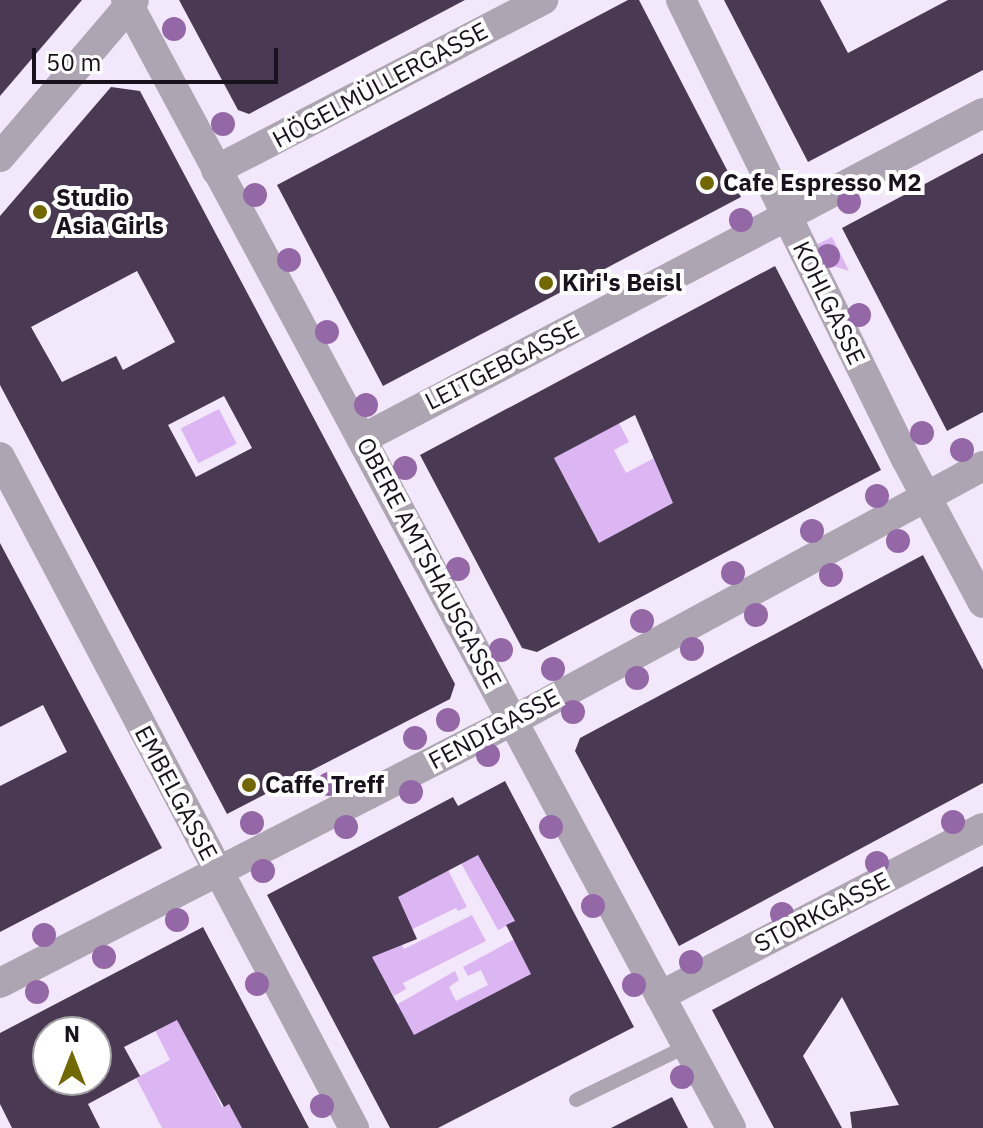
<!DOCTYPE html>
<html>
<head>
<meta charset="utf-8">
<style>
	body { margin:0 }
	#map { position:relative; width:983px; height:1128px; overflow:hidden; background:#f3e8fb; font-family:"IBM Plex Sans",sans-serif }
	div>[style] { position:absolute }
	.green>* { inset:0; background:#dcb6f2; transform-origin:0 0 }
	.building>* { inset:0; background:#493953 }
	.lane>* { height:14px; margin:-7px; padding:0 7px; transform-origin:7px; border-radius:7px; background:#ada5b2 }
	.street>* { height:30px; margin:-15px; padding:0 15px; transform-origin:15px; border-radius:15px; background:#ada5b2 }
	.trees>* { width:24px; height:24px; margin:-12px; border-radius:50%; background:#9468a7 }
	.dots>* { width:22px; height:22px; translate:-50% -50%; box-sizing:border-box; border:4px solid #fff; border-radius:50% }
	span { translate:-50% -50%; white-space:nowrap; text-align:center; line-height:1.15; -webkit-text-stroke:8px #fff; paint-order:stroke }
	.street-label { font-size:24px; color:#18121c }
	.poi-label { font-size:24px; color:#18121c; font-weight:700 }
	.left { translate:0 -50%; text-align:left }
	.north { position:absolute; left:32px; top:1016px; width:80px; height:80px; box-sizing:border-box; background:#fff; border:2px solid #a3a0a4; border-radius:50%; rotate:0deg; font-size:22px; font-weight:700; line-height:32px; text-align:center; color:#18121c }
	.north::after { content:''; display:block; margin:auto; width:28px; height:36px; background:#726800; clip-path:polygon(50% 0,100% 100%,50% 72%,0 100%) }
	.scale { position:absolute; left:32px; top:48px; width:246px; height:36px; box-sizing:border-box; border:4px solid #18121c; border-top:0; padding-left:10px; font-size:24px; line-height:28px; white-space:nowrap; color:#18121c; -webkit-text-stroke:6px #fff; paint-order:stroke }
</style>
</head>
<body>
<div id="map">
	<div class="green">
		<div style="clip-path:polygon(832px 237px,849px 271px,821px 262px,812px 247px)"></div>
		<div style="left:219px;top:409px;width:39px;height:43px;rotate:63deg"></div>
		<div style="clip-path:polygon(619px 423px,629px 442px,614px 450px,626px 473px,654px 458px,699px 497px,655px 513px,614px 535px,603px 550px,554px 458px)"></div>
		<div style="left:476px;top:851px;width:80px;height:19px;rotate:61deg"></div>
		<div style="clip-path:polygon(446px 866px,467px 907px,458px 911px,456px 908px,398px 936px,404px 949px,472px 915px,486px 941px,403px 983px,406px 989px,394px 996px,389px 988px,383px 991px,366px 959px,391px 901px)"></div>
		<div style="clip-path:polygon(513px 940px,516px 944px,555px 962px,392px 1047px,391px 1008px,455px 971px,459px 980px,449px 987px,456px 1001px,488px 985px,481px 970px,468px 976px,463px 967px)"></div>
		<div style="clip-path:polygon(175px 1011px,199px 1061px,218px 1088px,214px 1090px,222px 1107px,229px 1104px,242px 1128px,162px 1128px,136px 1078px,170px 1060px,152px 1024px)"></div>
	</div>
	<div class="building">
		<div style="clip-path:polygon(0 0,82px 0,0 96px)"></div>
		<div style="clip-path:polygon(179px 0,465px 0,249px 114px,238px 110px)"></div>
		<div style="clip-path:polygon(628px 0,639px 0,741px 197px,383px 386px,277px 185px)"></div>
		<div style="clip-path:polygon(724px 0,820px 0,848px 53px,948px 0,983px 0,983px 70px,808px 162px)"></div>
		<div style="clip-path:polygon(evenodd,111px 87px,140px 91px,455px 684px,450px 699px,227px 814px,0 385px,0 216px,111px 87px,137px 271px,175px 342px,123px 370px,116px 356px,62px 382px,31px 327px,137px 271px,111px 87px,224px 396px,252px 448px,196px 477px,168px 425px,224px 396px)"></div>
		<div style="clip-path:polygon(983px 153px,983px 412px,947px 431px,842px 228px)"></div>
		<div style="clip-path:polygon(evenodd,775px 266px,881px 470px,537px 652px,522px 648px,420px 455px,775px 266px,635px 415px,673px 503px,599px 543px,554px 458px,635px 415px)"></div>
		<div style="clip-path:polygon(0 543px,162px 848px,0 932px,0 786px,67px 752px,43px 705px,0 727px)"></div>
		<div style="clip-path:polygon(923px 555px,983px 670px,983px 783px,679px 946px,575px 751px,580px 738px)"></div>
		<div style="clip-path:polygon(evenodd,505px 781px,634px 1027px,438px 1128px,390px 1128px,267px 895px,453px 797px,458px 806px,505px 781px,478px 855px,515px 921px,506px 925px,531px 974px,414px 1035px,372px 957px,417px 939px,398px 897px,478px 855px)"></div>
		<div style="clip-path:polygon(983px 866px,983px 1128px,852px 1128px,850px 1112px,899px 1105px,842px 997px,803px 1056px,842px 1128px,774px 1128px,712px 1010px)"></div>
		<div style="clip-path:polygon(evenodd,203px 927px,309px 1128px,242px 1128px,229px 1104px,224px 1107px,177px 1020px,124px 1047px,140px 1076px,88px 1104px,100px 1128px,12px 1128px,0 1104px,0 1033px,203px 927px,48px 1032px,96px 1032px,96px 1080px,48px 1080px,48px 1032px)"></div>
		<div style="clip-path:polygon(672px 1097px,688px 1128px,611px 1128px)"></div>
	</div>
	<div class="lane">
		<div style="left:576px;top:1100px;width:123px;rotate:-25.9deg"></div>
	</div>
	<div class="street">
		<div style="left:126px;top:0;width:1280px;rotate:61.79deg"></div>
		<div style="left:681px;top:0;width:511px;rotate:63.89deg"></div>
		<div style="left:906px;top:459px;width:163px;rotate:61.9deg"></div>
		<div style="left:0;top:157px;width:206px;rotate:-49.5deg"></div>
		<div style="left:216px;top:170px;width:369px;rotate:-27.5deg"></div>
		<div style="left:362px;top:439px;width:701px;rotate:-27.7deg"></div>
		<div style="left:0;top:457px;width:759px;rotate:62.19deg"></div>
		<div style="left:0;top:983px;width:577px;rotate:-27.1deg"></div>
		<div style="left:514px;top:720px;width:533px;rotate:-28.44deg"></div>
		<div style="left:660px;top:996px;width:364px;rotate:-27.5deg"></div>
	</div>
	<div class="trees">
		<div style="left:174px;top:29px"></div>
		<div style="left:223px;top:124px"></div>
		<div style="left:255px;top:195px"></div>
		<div style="left:849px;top:202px"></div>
		<div style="left:741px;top:220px"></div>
		<div style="left:828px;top:256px"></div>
		<div style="left:289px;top:260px"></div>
		<div style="left:859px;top:315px"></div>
		<div style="left:327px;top:332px"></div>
		<div style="left:366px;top:405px"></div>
		<div style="left:922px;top:433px"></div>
		<div style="left:962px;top:450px"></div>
		<div style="left:405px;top:468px"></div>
		<div style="left:877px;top:496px"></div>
		<div style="left:812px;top:531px"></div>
		<div style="left:898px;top:541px"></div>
		<div style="left:458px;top:569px"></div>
		<div style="left:733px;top:573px"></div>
		<div style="left:831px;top:575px"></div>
		<div style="left:756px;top:615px"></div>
		<div style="left:642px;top:621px"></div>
		<div style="left:692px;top:649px"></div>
		<div style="left:501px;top:650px"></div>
		<div style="left:553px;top:669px"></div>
		<div style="left:637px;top:678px"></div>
		<div style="left:573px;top:712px"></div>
		<div style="left:448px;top:720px"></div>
		<div style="left:415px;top:738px"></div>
		<div style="left:488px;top:755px"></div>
		<div style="left:329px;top:784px"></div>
		<div style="left:411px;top:792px"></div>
		<div style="left:953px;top:822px"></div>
		<div style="left:252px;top:823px"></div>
		<div style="left:346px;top:827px"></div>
		<div style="left:551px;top:827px"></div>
		<div style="left:877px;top:863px"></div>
		<div style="left:263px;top:871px"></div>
		<div style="left:593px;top:906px"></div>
		<div style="left:782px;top:914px"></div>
		<div style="left:177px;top:920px"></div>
		<div style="left:44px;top:935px"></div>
		<div style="left:104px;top:957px"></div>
		<div style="left:691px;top:962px"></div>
		<div style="left:257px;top:984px"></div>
		<div style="left:634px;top:985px"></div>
		<div style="left:37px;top:992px"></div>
		<div style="left:682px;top:1077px"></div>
		<div style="left:322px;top:1106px"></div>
	</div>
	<div class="dots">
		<div style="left:707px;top:183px;background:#726800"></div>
		<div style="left:40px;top:212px;background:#726800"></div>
		<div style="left:546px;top:283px;background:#726800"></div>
		<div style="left:249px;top:785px;background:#726800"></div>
	</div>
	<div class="street-label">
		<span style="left:380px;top:85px;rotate:-28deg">HÖGELMÜLLERGASSE</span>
		<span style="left:829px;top:303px;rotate:64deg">KOHLGASSE</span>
		<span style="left:502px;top:365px;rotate:-27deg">LEITGEBGASSE</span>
		<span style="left:429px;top:563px;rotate:62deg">OBERE AMTSHAUSGASSE</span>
		<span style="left:494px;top:729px;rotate:-28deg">FENDIGASSE</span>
		<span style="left:176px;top:793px;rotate:62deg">EMBELGASSE</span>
		<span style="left:822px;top:912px;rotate:-27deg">STORKGASSE</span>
	</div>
	<div class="poi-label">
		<span class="left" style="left:723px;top:183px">Cafe Espresso M2</span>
		<span class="left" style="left:56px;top:212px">Studio<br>Asia Girls</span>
		<span class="left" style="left:562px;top:283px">Kiri's Beisl</span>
		<span class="left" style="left:265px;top:785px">Caffe Treff</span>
	</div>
	<div class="north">N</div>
	<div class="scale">50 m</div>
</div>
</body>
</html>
